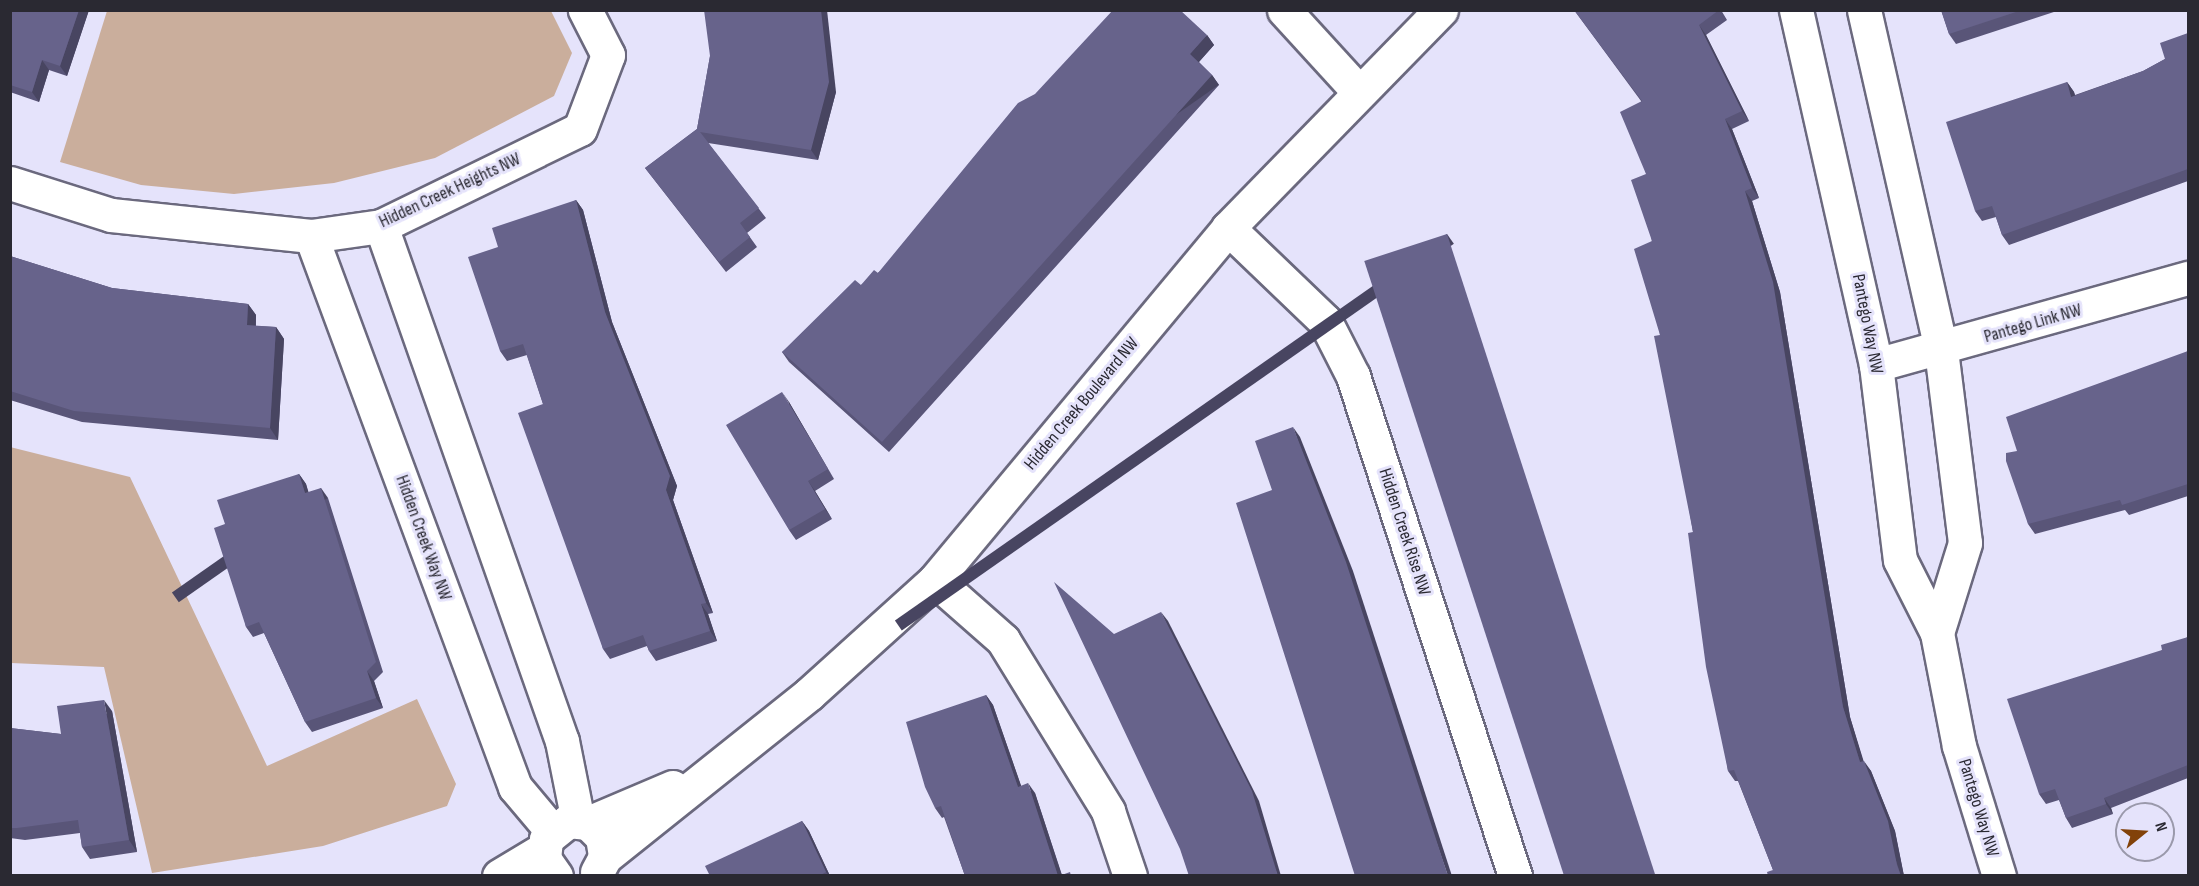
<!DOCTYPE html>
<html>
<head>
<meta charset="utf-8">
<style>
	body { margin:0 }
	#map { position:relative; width:2199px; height:886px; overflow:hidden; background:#e5e3fb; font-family:"Sofia Sans Condensed",sans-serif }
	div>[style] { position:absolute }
	.green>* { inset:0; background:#caae9c }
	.roads { filter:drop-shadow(2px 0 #6b697e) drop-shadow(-2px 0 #6b697e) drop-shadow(0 2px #6b697e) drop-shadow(0 -2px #6b697e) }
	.street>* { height:33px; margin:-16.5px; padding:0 16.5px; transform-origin:16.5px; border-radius:16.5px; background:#fff }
	.secondary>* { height:33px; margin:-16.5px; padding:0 16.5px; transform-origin:16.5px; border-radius:16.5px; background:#fff }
	.wall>* { inset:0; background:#595578 }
	.shaded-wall>* { inset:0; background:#484561; transform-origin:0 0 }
	.building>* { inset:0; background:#67638b; transform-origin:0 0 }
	span { translate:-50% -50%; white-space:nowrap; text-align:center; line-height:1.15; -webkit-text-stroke:6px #e5e3fb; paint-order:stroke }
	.street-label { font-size:18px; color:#2a2932 }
	.frame { position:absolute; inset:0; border:12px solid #2a2932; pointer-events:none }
	.north { position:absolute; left:2115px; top:802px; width:60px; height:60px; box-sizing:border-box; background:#e5e3fb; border:2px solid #9a99ab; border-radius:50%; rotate:72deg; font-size:16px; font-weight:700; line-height:24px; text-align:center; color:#2a2932 }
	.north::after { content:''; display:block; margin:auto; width:21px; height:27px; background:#82420a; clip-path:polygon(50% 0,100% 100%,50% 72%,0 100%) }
</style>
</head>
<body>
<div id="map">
	<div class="green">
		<div style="clip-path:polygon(107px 11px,551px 11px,572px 53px,554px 96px,435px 158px,334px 183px,234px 194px,141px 185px,60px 162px)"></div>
		<div style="clip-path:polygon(10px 447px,130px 477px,267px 766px,417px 699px,456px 784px,447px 806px,323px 846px,152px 873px,104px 667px,11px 663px)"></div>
	</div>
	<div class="roads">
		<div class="street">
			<div style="left:1284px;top:10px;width:108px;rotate:47.6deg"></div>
			<div style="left:1796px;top:10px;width:364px;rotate:77.3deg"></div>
			<div style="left:1876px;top:365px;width:196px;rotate:83deg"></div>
			<div style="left:1900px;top:560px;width:82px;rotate:63.1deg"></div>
			<div style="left:1937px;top:633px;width:115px;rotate:79deg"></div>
			<div style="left:1959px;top:746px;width:136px;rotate:72.9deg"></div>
			<div style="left:1864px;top:10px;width:349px;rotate:77.2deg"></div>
			<div style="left:1941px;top:350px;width:194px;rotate:82.9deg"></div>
			<div style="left:1965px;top:543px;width:94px;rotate:107.3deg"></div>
			<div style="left:10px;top:183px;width:106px;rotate:17.6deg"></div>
			<div style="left:111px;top:215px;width:201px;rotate:6deg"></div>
			<div style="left:311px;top:236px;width:71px;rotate:-8.1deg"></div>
			<div style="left:381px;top:226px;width:221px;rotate:-26deg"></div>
			<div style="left:580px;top:129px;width:79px;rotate:-69.3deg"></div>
			<div style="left:608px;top:55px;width:51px;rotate:-117.1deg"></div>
			<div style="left:381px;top:226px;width:546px;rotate:70.64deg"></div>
			<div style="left:562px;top:741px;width:82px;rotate:78.7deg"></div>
			<div style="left:1228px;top:228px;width:134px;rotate:43.8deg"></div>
			<div style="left:1325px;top:321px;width:62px;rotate:63deg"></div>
			<div style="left:1353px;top:376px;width:526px;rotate:72.05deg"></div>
			<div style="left:311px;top:236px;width:588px;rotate:69.68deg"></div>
			<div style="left:515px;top:787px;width:57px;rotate:49.9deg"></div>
			<div style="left:1876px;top:365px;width:324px;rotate:-15.6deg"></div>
			<div style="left:935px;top:580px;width:91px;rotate:41.4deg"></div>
			<div style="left:1003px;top:640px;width:201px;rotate:58.4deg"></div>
			<div style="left:1108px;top:811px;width:69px;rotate:71.3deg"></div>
		</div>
		<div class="secondary">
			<div style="left:588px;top:823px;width:92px;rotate:-23deg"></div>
			<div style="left:605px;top:857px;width:261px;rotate:-38.6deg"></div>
			<div style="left:809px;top:694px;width:170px;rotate:-42.1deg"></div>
			<div style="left:935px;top:580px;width:458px;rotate:-50.2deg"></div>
			<div style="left:1228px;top:228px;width:305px;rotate:-45.7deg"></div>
			<div style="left:499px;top:876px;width:52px;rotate:-31deg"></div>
			<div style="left:556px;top:876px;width:21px;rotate:-125deg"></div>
			<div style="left:544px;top:859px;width:20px;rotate:-84deg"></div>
			<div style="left:546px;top:839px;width:28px;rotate:-39deg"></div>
			<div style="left:568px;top:821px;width:20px;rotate:6deg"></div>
			<div style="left:588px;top:823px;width:20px;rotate:45deg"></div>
			<div style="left:602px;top:837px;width:20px;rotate:81deg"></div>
			<div style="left:605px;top:857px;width:17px;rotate:118deg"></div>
		</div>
	</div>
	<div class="wall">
		<div style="clip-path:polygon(10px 10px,89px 10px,67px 76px,49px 70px,39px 102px,10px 92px)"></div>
		<div style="clip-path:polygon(1574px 10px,1721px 10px,1727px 20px,1706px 35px,1749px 121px,1732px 129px,1759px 198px,1752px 201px,1780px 292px,1850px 717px,1863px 761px,1871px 771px,1895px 831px,1904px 876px,1773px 870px,1738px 781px,1735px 781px,1728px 771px,1693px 532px,1660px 335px,1646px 174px,1641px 101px)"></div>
		<div style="clip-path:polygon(1941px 10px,2060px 10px,1956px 44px,1949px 34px)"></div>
		<div style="clip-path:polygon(2188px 33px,2188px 181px,2009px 245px,2002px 235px,1996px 217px,1982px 221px,1975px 211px,2067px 82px,2074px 92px,2075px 95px,2143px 71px,2165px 59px)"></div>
		<div style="clip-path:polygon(1207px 35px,1214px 45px,1199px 62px,1212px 75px,1219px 85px,889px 452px,789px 362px,782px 352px,861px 285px)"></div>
		<div style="clip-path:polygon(710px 56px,836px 92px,818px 160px,708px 143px,766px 218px,747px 233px,757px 247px,726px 272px,645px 168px,697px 129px)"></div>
		<div style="clip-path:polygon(576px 200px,583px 210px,612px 322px,677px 486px,673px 500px,713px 613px,708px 614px,717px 641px,656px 661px,649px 651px,647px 646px,610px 659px,603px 649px,543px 404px,527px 355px,507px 361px,500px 351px,498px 247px)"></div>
		<div style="clip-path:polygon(10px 256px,112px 288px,248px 304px,256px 315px,256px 326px,276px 327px,284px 339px,278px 440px,82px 422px,10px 400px)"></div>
		<div style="clip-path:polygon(2188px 351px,2188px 496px,2129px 515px,2125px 510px,2035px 534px,2028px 524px,2017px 451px)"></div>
		<div style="clip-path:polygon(789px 402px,834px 479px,815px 491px,832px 519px,796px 540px,789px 530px)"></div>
		<div style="clip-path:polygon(299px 474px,306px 484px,308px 492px,328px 498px,383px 672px,374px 681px,383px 708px,312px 732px,305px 722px,264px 633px,253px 637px,246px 627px,225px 524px)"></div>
		<div style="clip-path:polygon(2188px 637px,2188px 778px,2111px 808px,2113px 814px,2072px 828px,2066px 818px,2059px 800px,2046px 804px,2039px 794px,2162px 650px)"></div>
		<div style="clip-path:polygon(986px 695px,993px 705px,1021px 786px,1035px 793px,1062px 875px,1072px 876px,965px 876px,944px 817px,942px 818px,935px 808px)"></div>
		<div style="clip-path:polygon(112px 711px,137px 852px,90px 859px,82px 847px,80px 833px,25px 840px,10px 838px,10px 728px,61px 734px)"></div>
		<div style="clip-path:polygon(802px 821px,809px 831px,830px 876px,710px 876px)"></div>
	</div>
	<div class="shaded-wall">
		<div style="clip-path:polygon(79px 10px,89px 10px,67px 76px,60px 66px)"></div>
		<div style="clip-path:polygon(821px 10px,827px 10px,836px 92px,818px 160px,811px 150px)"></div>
		<div style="clip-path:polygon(1699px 25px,1706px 35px,1749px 121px,1742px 111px)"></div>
		<div style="clip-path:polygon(1207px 35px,1214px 45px,1197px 64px,1190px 54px)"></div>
		<div style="clip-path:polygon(42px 60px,49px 70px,39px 102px,32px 92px)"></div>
		<div style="left:1212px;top:75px;width:12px;height:494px;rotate:55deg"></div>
		<div style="clip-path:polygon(2067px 82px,2074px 92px,2078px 107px,2071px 97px)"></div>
		<div style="clip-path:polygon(1725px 119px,1732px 129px,1759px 198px,1752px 188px)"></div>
		<div style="clip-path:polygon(1745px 191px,1752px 201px,1780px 292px,1850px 717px,1867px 772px,1860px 762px,1843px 707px)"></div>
		<div style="clip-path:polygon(576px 200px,583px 210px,612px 322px,677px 486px,673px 500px,713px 613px,706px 603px,666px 490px,605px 312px)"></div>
		<div style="left:1447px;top:234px;width:12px;height:674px;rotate:55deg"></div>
		<div style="clip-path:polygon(248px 304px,256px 315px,255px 337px,247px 325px)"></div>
		<div style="clip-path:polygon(276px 327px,284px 339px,278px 440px,270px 428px)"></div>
		<div style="clip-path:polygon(782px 392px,789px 402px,834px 479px,828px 469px)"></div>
		<div style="clip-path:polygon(1293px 427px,1300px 437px,1353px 571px,1452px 876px,1448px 876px)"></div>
		<div style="clip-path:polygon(299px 474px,306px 484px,312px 503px,305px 493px)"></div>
		<div style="clip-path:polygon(808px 481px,815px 491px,832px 519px,825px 509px)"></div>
		<div style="left:321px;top:488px;width:12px;height:182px;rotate:55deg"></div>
		<div style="clip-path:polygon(701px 604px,708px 614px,717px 641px,710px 631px)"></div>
		<div style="clip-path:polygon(1161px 612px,1168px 621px,1259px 801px,1281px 876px,1278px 876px)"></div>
		<div style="clip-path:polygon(367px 671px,374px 681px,383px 708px,376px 698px)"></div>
		<div style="clip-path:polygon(986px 695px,993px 705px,1025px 797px,1018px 787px)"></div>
		<div style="clip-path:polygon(104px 700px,112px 711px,137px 852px,129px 840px)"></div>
		<div style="clip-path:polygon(1864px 761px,1871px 771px,1895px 831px,1904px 876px,1901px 876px)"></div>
		<div style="clip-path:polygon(1028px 783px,1035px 793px,1062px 876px,1058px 876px)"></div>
		<div style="clip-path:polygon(2104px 798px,2111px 808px,2113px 814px,2106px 804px)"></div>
		<div style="clip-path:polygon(802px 821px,809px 831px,830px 876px,829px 876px,826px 872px)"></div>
	</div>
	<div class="building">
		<div style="clip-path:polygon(10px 10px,79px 10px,60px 66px,42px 60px,32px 92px,10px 85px)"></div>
		<div style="clip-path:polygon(704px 10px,821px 10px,829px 82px,811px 150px,700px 132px,759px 208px,740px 223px,750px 237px,719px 262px,645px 168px,697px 129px,710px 56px)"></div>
		<div style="clip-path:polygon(1113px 10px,1180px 10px,1207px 35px,1190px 54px,1212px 75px,882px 442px,782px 352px,855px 280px,861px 285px,874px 270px,878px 273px,1018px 103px,1035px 94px)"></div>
		<div style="clip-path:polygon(1574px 10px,1719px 10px,1699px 25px,1742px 111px,1725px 119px,1752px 188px,1745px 191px,1773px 282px,1843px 707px,1860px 762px,1864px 761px,1888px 821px,1897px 865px,1901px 876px,1768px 876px,1767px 872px,1773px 870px,1734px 770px,1728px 771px,1706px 667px,1688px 533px,1693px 532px,1654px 336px,1660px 335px,1634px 249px,1652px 241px,1631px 180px,1646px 174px,1620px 112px,1642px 101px)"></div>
		<div style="clip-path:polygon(1941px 10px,2022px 10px,1949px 34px)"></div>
		<div style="clip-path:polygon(2188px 33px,2188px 169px,2002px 235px,1992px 206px,1975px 211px,1946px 122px,2067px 82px,2071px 97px,2143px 71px,2165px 59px,2160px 43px)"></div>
		<div style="clip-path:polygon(576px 200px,605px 312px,670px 476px,666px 490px,706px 603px,701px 604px,710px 631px,649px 651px,643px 635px,603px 649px,518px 413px,543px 404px,523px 344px,500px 351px,468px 257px,498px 247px,492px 228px)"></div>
		<div style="left:1447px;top:234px;width:674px;height:87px;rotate:72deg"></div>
		<div style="clip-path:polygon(10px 256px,112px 288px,248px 304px,247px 325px,276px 327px,270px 428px,74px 411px,10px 391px)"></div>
		<div style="clip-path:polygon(2188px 351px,2188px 484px,2122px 505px,2120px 500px,2028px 524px,2006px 461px,2006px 453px,2017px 451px,2006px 417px)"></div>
		<div style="clip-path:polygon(782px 392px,828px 469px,808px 481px,825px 509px,789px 530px,726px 425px)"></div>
		<div style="clip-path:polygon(1293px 427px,1346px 562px,1448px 876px,1355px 876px,1236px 503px,1272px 490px,1255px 441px)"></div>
		<div style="clip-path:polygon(299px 474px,305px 493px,321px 488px,376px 662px,367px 671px,376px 698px,305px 722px,259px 622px,246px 627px,214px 528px,225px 524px,217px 500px)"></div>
		<div style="clip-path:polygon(1054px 582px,1114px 634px,1161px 612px,1252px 791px,1278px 876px,1189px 876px,1180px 849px)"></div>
		<div style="clip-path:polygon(2188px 637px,2188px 767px,2188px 765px,2104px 798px,2106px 804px,2066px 818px,2055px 789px,2039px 794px,2007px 699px,2162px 650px,2161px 645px)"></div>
		<div style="clip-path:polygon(986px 695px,1018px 787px,1028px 783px,1058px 876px,965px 876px,941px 806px,935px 808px,925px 787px,906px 722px)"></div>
		<div style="clip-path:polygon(104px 700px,129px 840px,82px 847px,78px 820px,17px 828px,10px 828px,10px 728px,61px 734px,57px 706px)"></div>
		<div style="clip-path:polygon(802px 821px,826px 872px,819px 876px,710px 876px,705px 866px)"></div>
		<div style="clip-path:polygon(1070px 872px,1071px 876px,1059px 876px)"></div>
	</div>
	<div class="street-label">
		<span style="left:450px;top:191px;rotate:-25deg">Hidden Creek Heights NW</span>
		<span style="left:1867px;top:324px;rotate:79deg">Pantego Way NW</span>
		<span style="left:2033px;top:324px;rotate:-16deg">Pantego Link NW</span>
		<span style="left:1082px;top:404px;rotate:-50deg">Hidden Creek Boulevard NW</span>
		<span style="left:1404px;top:532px;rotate:72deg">Hidden Creek Rise NW</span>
		<span style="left:423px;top:538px;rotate:70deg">Hidden Creek Way NW</span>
		<span style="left:1978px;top:808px;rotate:73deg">Pantego Way NW</span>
	</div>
	<div class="frame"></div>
	<div class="north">N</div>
</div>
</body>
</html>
